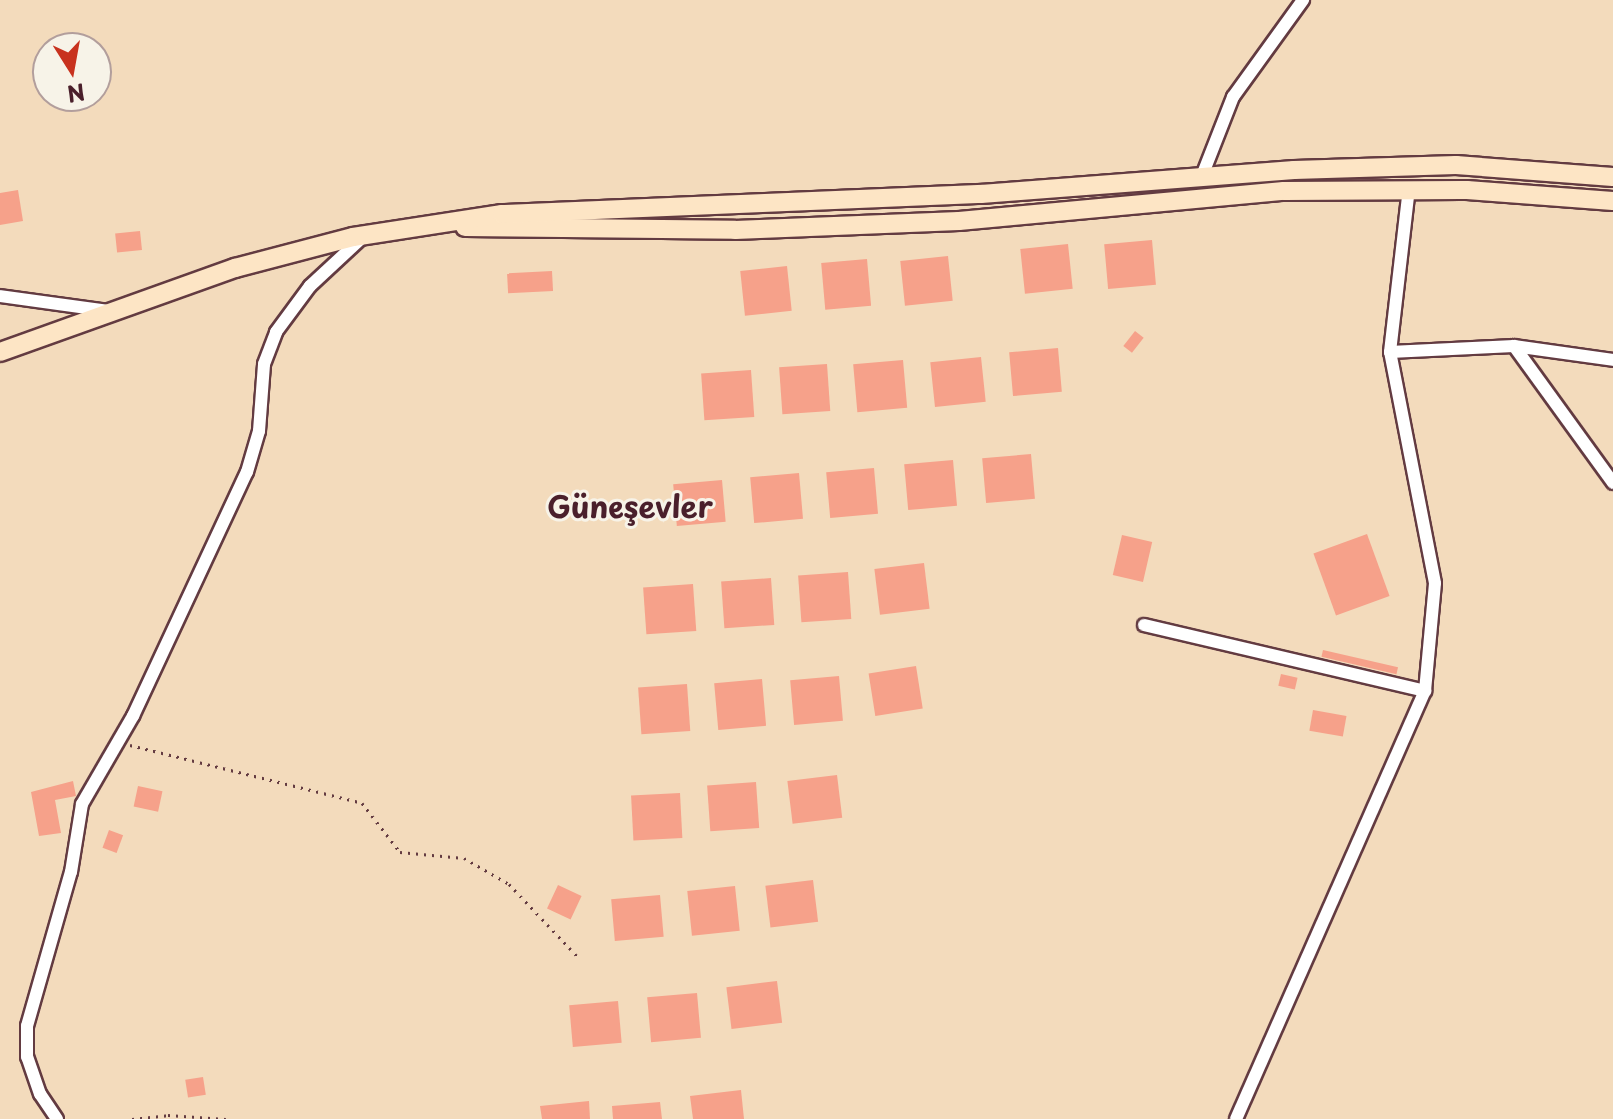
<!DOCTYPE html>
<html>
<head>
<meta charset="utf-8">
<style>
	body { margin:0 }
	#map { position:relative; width:1613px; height:1119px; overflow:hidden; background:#f3dbbc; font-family:"Playpen Sans",sans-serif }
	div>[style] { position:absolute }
	.building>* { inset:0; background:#f6a18a; transform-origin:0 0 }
	.path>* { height:3px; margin-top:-1.5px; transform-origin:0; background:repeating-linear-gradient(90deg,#633b41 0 2px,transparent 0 8px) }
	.roads { filter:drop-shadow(2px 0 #633b41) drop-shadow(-2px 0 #633b41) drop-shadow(0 2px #633b41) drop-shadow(0 -2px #633b41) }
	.street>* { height:12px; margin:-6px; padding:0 6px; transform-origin:6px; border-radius:6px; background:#fff }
	.secondary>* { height:18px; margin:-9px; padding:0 9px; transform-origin:9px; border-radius:9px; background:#fde5c5 }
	span { translate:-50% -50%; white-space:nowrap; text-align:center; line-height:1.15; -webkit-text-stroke:6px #f7f3e8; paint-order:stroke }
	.district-label { font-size:30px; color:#4a1f2b; font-weight:700 }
	.north { position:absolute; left:32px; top:32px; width:80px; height:80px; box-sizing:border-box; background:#f7f3e8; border:2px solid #b29e9c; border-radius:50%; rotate:169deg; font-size:22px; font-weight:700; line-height:32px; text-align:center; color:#4a1f2b }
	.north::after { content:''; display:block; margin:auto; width:28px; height:36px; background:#c8321e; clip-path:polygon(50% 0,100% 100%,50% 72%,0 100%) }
</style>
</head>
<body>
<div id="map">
	<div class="building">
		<div style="clip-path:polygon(18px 190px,23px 221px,0 225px,0 193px)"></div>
		<div style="left:140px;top:231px;width:19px;height:25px;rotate:84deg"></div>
		<div style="left:1152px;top:240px;width:45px;height:48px;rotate:85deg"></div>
		<div style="left:1068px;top:244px;width:45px;height:48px;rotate:84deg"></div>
		<div style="left:948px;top:256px;width:45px;height:48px;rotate:84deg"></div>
		<div style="left:867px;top:259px;width:47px;height:46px;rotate:85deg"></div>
		<div style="left:787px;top:266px;width:45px;height:47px;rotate:84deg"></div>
		<div style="left:552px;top:271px;width:20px;height:45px;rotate:87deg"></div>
		<div style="left:1135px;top:331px;width:11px;height:19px;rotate:38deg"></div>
		<div style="left:1058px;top:348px;width:44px;height:49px;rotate:85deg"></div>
		<div style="left:981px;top:357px;width:45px;height:51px;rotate:84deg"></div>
		<div style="left:903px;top:360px;width:48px;height:50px;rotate:85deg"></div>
		<div style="left:827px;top:364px;width:47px;height:48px;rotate:86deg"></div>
		<div style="left:751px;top:370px;width:47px;height:50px;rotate:86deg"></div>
		<div style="left:1031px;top:454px;width:45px;height:49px;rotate:85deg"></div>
		<div style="left:953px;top:460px;width:46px;height:49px;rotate:85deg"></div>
		<div style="left:874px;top:468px;width:46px;height:48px;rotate:85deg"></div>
		<div style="left:799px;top:473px;width:46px;height:49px;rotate:85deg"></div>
		<div style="left:722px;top:480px;width:42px;height:49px;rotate:85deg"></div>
		<div style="left:1367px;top:534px;width:66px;height:57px;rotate:70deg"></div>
		<div style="left:1122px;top:535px;width:31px;height:41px;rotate:13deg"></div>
		<div style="left:924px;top:563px;width:46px;height:50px;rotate:83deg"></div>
		<div style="left:848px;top:572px;width:47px;height:50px;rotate:86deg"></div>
		<div style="left:771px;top:578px;width:47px;height:50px;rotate:86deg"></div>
		<div style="left:693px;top:584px;width:47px;height:50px;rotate:86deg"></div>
		<div style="left:1323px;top:650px;width:77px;height:7px;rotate:13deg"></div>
		<div style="left:916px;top:666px;width:43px;height:48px;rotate:81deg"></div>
		<div style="left:1281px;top:674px;width:17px;height:12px;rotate:13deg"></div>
		<div style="left:839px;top:676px;width:45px;height:49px;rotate:85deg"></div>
		<div style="left:762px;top:679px;width:47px;height:48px;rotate:85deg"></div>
		<div style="left:687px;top:684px;width:47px;height:49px;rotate:86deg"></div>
		<div style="left:1313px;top:710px;width:34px;height:21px;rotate:10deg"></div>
		<div style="left:837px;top:775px;width:43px;height:50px;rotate:83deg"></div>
		<div style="clip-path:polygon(73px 781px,76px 796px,55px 800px,61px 833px,39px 836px,31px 792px)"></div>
		<div style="left:756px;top:782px;width:46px;height:49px;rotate:86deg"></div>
		<div style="left:138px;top:786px;width:25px;height:21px;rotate:12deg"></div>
		<div style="left:680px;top:793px;width:45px;height:49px;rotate:87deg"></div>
		<div style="left:109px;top:830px;width:15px;height:19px;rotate:20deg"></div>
		<div style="left:813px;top:880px;width:42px;height:48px;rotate:83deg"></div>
		<div style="left:558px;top:885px;width:26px;height:26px;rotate:25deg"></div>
		<div style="left:735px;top:886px;width:45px;height:48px;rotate:84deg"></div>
		<div style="left:660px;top:895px;width:42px;height:49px;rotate:85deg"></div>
		<div style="left:777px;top:981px;width:42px;height:51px;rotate:83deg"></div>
		<div style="left:697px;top:993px;width:45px;height:50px;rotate:85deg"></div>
		<div style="left:618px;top:1001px;width:42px;height:49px;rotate:85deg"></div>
		<div style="left:203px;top:1077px;width:18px;height:18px;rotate:81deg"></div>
		<div style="clip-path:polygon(741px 1090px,744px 1119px,693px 1119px,690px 1096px)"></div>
		<div style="clip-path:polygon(589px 1101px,590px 1119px,542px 1119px,540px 1106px)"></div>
		<div style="clip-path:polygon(660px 1102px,662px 1119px,613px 1119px,612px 1106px)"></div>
	</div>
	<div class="path">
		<div style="left:130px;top:745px;width:239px;rotate:14deg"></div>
		<div style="left:362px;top:803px;width:62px;rotate:52.2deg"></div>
		<div style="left:400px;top:852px;width:64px;rotate:5.4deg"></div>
		<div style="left:464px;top:858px;width:52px;rotate:30deg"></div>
		<div style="left:509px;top:884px;width:100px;rotate:46.6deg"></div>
		<div style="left:132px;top:1119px;width:36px;rotate:-6deg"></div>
		<div style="left:168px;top:1115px;width:58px;rotate:3.9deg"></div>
	</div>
	<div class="roads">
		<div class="street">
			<div style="left:1202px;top:176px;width:85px;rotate:-68.6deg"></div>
			<div style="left:1233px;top:97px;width:120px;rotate:-54.2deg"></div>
			<div style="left:0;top:296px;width:109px;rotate:7.9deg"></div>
			<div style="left:1514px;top:346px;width:169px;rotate:54.1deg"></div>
			<div style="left:1390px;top:352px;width:124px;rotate:-2.8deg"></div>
			<div style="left:1514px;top:346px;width:100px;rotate:8deg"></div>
			<div style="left:1144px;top:625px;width:289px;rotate:13.2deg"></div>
			<div style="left:57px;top:1119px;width:30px;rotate:-124deg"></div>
			<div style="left:40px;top:1094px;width:39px;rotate:-109deg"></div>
			<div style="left:27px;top:1057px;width:31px;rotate:-90deg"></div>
			<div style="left:27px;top:1026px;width:160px;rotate:-74.1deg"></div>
			<div style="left:71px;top:872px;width:69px;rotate:-80.8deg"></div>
			<div style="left:82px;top:804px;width:102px;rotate:-59.9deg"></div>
			<div style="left:133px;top:716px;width:269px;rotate:-65deg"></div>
			<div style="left:247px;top:472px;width:43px;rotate:-73.7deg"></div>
			<div style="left:259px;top:431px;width:67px;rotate:-85.7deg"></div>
			<div style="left:264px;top:364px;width:34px;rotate:-69deg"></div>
			<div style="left:276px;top:332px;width:57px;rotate:-53.5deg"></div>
			<div style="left:310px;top:286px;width:74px;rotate:-42.8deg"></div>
			<div style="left:1236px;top:1119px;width:468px;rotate:-66.2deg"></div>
			<div style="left:1425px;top:691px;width:108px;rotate:-84.7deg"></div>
			<div style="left:1435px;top:583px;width:235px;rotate:-101deg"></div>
			<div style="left:1390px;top:352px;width:164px;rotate:-83.4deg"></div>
		</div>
		<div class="secondary">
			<div style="left:465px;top:227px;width:270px;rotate:0.6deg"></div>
			<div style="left:735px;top:230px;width:224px;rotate:-2.3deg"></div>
			<div style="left:959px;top:221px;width:326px;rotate:-5.3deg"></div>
			<div style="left:1284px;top:191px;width:183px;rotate:-0.3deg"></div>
			<div style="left:1467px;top:190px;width:146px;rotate:4.3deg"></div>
			<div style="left:0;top:352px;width:250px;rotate:-19.7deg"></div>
			<div style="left:235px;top:268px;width:122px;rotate:-14.7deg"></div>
			<div style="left:353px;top:237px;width:151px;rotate:-8.8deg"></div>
			<div style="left:502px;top:214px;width:479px;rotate:-2.4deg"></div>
			<div style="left:981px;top:194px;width:314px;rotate:-4.4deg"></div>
			<div style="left:1294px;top:170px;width:162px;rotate:-1.8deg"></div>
			<div style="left:1456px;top:165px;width:157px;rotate:4.4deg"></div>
		</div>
	</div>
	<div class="district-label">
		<span style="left:630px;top:506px">Güneşevler</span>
	</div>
	<div class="north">N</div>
</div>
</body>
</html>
